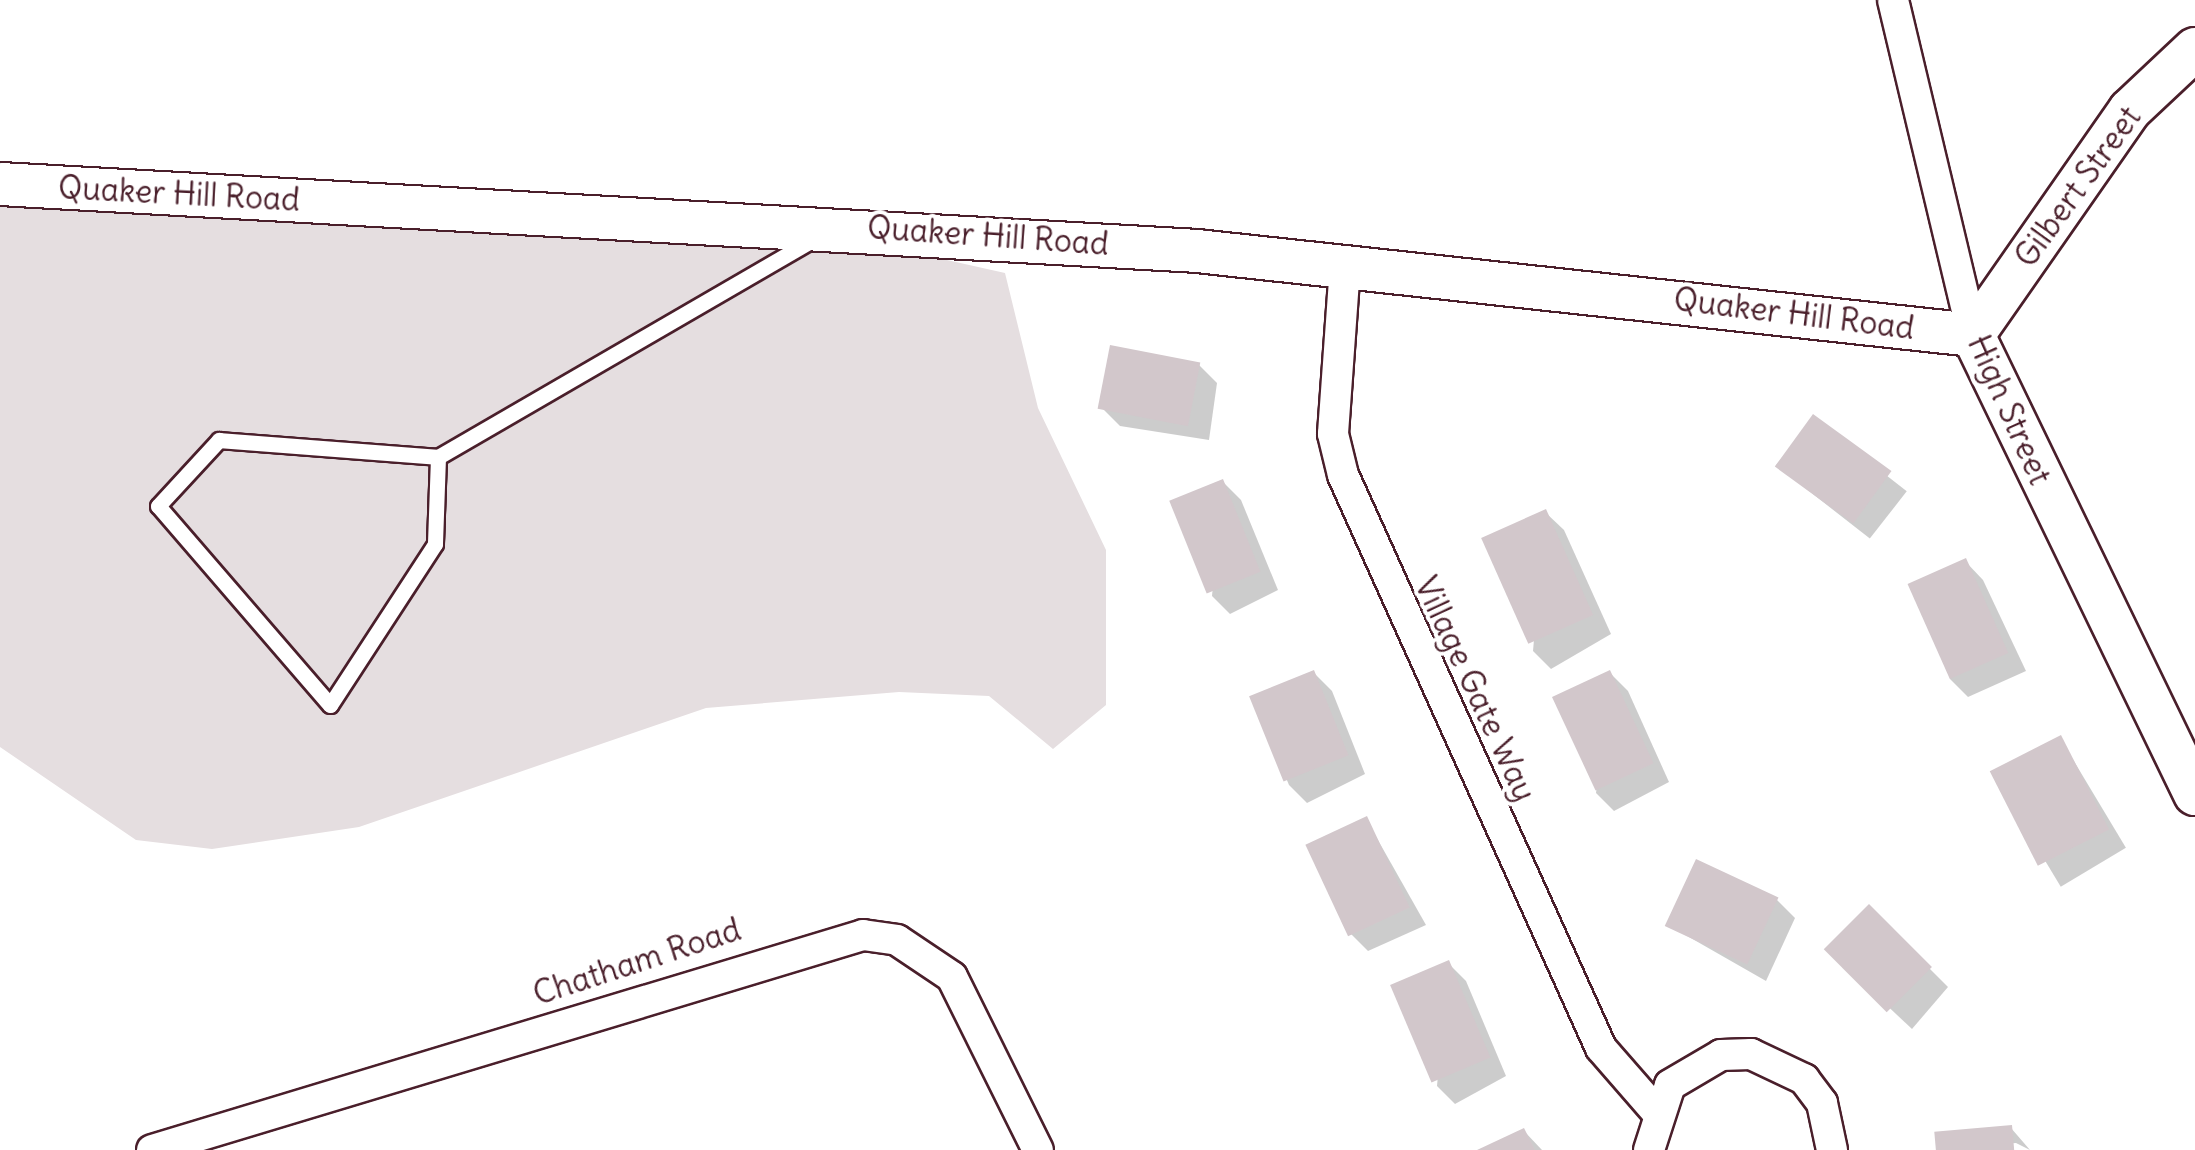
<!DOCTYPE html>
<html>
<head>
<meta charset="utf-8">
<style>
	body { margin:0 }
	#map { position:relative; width:2195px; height:1150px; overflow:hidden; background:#fff; font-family:Delius,sans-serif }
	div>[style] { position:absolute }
	.green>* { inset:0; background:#e5dee0 }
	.shadow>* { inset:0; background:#0003; transform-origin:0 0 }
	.building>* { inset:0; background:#d2c7cb; transform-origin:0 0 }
	.roads { filter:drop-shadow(2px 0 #4a1f2b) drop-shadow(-2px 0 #4a1f2b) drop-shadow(0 2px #4a1f2b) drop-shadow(0 -2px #4a1f2b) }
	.lane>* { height:15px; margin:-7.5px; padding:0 7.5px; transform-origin:7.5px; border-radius:7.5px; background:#fff }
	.street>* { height:30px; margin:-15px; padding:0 15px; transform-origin:15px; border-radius:15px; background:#fff }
	.secondary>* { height:42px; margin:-21px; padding:0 21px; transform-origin:21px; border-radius:21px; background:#fff }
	span { translate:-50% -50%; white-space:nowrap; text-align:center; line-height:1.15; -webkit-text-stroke:8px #fff; paint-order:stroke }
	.street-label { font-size:32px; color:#4a1f2b }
</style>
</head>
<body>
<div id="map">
	<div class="green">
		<div style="clip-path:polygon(0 202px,929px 256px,1005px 273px,1038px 408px,1106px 550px,1106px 705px,1053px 749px,989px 696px,899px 692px,706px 708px,359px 827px,212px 849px,136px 840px,0 747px)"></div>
	</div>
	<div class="shadow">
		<div style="clip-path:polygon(1199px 365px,1217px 383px,1209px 440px,1120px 426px,1102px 408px)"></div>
		<div style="left:1813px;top:418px;width:119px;height:60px;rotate:38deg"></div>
		<div style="clip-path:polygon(1223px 482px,1241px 500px,1278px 590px,1230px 614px,1212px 596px)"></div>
		<div style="clip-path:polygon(1545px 512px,1564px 530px,1611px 634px,1551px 669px,1533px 651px)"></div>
		<div style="clip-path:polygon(1965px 561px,1983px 580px,2026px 671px,1968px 697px,1950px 679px)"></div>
		<div style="clip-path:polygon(1314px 673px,1332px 691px,1365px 774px,1307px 803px,1289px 785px,1255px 704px)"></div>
		<div style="clip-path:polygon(1610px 673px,1628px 691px,1669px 782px,1614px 811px,1596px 793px)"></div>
		<div style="left:2060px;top:738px;width:128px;height:76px;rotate:59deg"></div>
		<div style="clip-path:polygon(1366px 819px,1426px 925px,1368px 951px,1350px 933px)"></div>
		<div style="clip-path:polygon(1777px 900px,1795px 918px,1766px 981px,1668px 925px)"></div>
		<div style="clip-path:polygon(1869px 908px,1948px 987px,1912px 1029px,1848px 969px)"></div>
		<div style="clip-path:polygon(1448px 963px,1466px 981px,1506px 1076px,1455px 1104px,1437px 1086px)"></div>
		<div style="clip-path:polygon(2011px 1128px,2030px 1150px,2016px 1143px,1938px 1150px)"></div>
		<div style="clip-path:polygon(1524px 1131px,1542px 1150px,1483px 1150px)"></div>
	</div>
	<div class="building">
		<div style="left:1110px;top:345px;width:92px;height:65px;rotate:11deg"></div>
		<div style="left:1813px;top:414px;width:97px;height:65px;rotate:36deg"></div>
		<div style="left:1223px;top:479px;width:100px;height:58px;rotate:68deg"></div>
		<div style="left:1546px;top:509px;width:116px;height:71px;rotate:66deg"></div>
		<div style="left:1966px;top:558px;width:104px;height:64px;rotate:66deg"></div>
		<div style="left:1314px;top:670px;width:92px;height:70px;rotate:68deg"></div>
		<div style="left:1610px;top:670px;width:103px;height:64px;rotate:65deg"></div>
		<div style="left:2061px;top:735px;width:106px;height:80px;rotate:63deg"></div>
		<div style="left:1367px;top:816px;width:101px;height:68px;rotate:65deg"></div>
		<div style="left:1696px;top:859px;width:91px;height:74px;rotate:25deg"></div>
		<div style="left:1869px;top:904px;width:89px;height:64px;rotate:45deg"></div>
		<div style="left:1449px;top:960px;width:106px;height:64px;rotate:67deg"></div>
		<div style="left:2012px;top:1125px;width:25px;height:78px;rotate:85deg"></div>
		<div style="clip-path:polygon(1524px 1128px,1535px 1150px,1477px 1150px)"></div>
	</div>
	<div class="roads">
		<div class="lane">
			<div style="left:219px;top:440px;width:220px;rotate:4.4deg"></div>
			<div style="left:438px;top:457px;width:87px;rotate:92deg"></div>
			<div style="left:435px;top:544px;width:192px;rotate:123.1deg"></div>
			<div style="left:330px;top:705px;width:263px;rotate:-130.8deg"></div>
			<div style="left:158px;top:506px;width:90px;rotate:-47.3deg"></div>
			<div style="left:438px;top:457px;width:431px;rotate:-30.1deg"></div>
		</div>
		<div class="street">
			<div style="left:1893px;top:0;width:344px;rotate:76.6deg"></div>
			<div style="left:1345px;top:266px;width:168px;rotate:94.1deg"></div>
			<div style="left:1333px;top:434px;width:42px;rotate:76.3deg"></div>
			<div style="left:1343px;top:475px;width:628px;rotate:65.76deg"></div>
			<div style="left:1601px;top:1048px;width:82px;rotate:48.9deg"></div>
			<div style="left:152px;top:1150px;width:743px;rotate:-16.82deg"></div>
			<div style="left:863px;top:935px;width:34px;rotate:8deg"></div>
			<div style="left:897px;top:940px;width:66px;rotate:33.9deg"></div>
			<div style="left:952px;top:977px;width:193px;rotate:63.6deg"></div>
			<div style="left:1649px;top:1150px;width:68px;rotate:-72.1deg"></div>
			<div style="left:1670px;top:1085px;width:59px;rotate:-30.5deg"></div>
			<div style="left:1721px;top:1055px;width:30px;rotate:-2deg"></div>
			<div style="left:1751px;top:1054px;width:59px;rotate:25.3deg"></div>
			<div style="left:1804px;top:1079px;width:30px;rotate:53deg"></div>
			<div style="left:1822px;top:1103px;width:48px;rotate:78deg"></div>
		</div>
		<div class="secondary">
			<div style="left:0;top:184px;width:1199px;rotate:3.2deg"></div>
			<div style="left:1197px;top:251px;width:781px;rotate:6.18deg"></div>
			<div style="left:1973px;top:335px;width:510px;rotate:64.19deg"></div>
			<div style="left:1973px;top:335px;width:274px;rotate:-55.1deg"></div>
			<div style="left:2130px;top:110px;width:89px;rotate:-43.2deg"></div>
		</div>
	</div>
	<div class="street-label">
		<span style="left:2078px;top:187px;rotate:-54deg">Gilbert Street</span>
		<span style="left:179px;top:194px;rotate:3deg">Quaker Hill Road</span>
		<span style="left:988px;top:236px;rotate:4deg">Quaker Hill Road</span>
		<span style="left:1794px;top:314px;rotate:7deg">Quaker Hill Road</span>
		<span style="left:2009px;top:410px;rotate:66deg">High Street</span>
		<span style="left:1475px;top:689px;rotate:65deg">Village Gate Way</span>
		<span style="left:637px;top:962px;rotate:-18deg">Chatham Road</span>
	</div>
</div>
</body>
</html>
